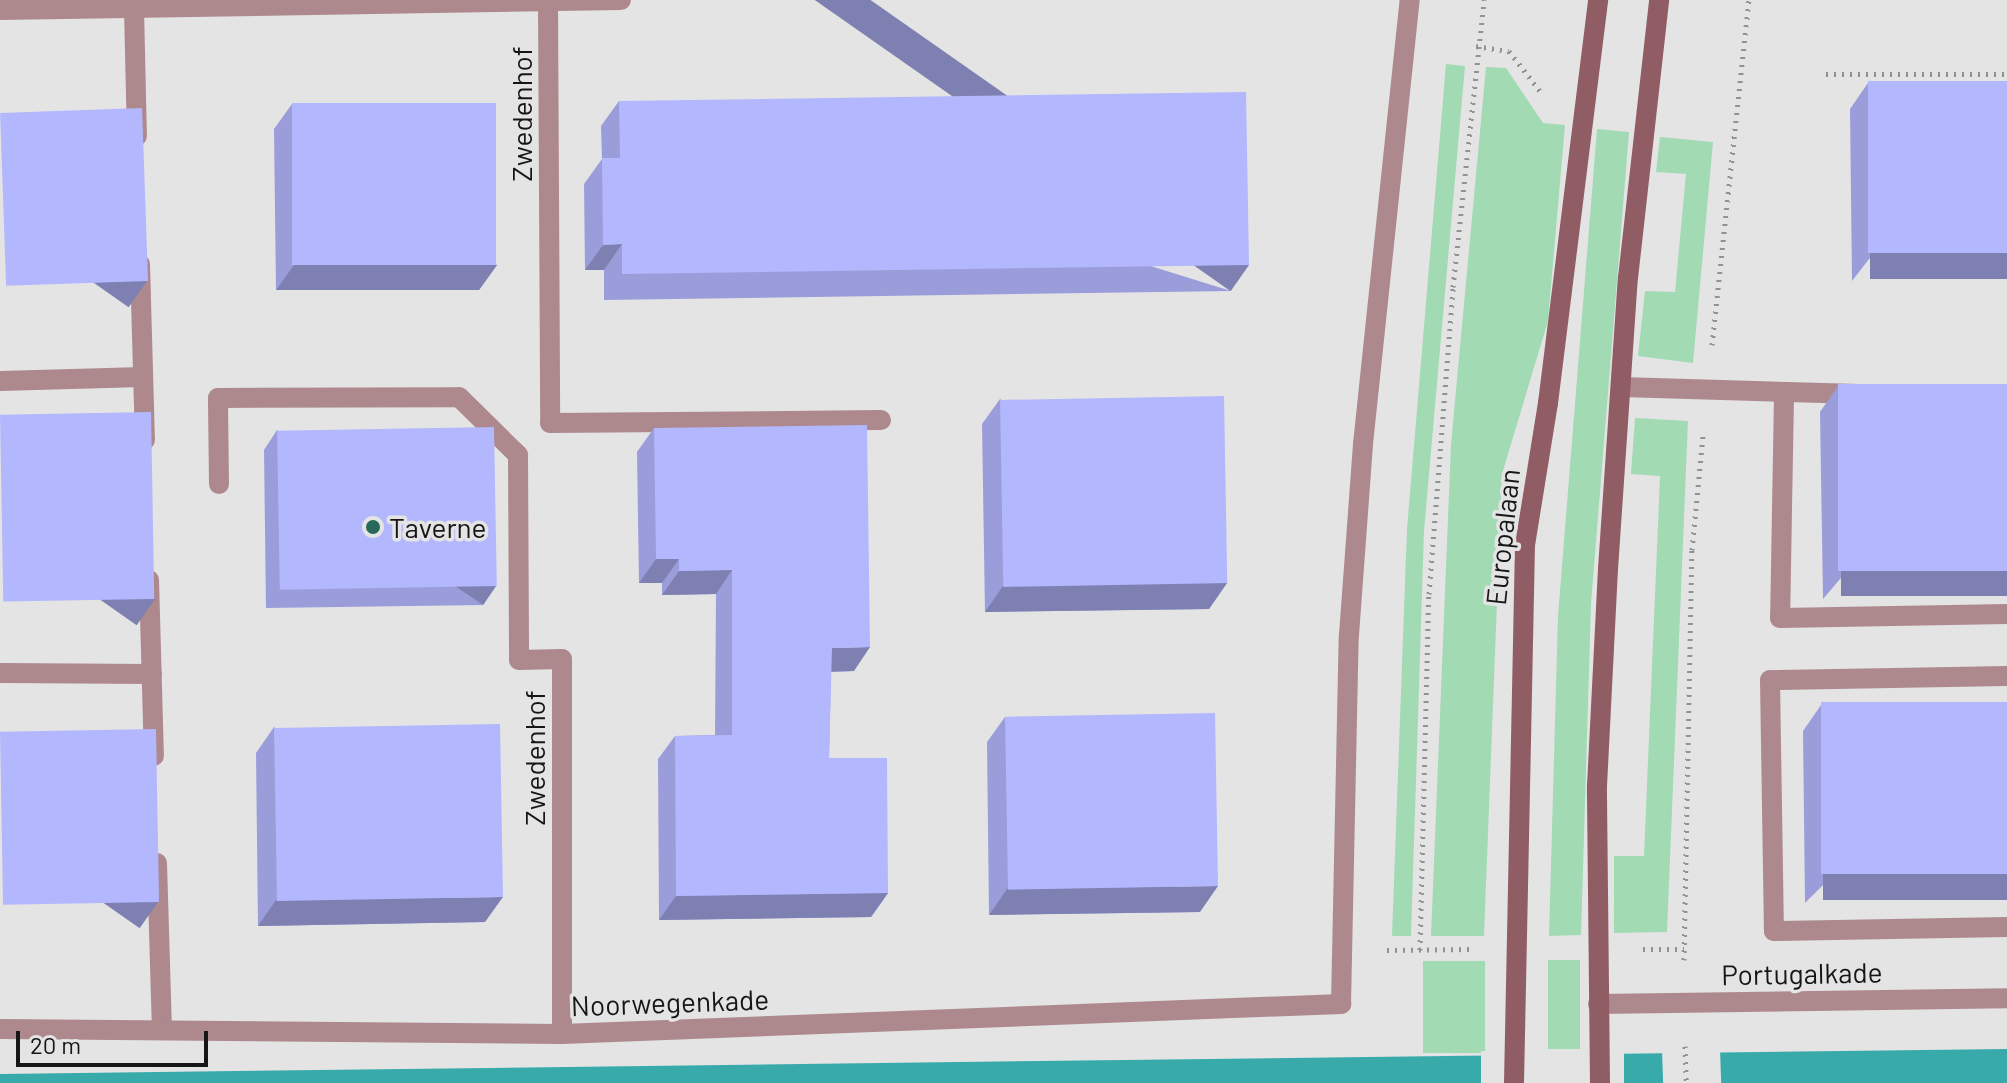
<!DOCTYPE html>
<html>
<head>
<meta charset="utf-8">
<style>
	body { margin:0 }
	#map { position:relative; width:2007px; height:1083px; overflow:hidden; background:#e4e4e5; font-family:Barlow,sans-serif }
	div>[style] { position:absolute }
	.green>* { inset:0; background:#a2dab4; transform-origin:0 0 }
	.water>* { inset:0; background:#38aaaa }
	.pier>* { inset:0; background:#e4e4e5; transform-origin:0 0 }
	.path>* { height:5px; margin-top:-2.5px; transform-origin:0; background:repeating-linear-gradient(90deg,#929293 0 2px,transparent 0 8px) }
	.lane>* { height:20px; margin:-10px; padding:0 10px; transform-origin:10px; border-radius:10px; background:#ad898d }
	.street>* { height:20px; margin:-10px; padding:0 10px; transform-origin:10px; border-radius:10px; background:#ad898d }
	.secondary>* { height:20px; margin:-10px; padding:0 10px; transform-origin:10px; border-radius:10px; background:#905d64 }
	.wall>* { inset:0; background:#9a9dda }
	.shaded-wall>* { inset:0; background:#7d80b1; transform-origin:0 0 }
	.building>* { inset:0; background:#b3b7fd; transform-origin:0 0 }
	.dots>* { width:22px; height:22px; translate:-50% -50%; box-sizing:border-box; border:4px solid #e4e4e5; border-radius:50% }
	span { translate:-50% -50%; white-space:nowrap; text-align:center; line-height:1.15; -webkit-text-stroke:7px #e4e4e5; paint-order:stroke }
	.street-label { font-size:28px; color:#161617 }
	.poi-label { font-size:28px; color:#161617 }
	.left { translate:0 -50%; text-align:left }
	.scale { position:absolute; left:16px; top:1031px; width:192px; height:36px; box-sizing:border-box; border:4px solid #161617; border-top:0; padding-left:10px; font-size:24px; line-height:28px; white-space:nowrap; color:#161617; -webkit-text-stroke:6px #e4e4e5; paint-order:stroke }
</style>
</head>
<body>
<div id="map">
	<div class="green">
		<div style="clip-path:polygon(1446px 64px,1465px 66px,1424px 531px,1411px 936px,1392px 936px,1407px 529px)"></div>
		<div style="clip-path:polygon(1486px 67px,1506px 68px,1543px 123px,1565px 125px,1548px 321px,1502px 474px,1484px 936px,1431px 936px,1451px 444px)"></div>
		<div style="clip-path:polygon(1597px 129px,1629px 132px,1591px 604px,1581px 935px,1549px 936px,1558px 616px)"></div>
		<div style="clip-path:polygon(1660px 137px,1713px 142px,1693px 363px,1638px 356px,1645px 291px,1675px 292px,1686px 174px,1656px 172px)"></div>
		<div style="clip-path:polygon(1635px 418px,1688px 421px,1667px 932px,1614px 933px,1614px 856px,1644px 856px,1660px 476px,1631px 474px)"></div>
		<div style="left:1548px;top:960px;width:32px;height:89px"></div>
		<div style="left:1423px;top:961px;width:62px;height:92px"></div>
	</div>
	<div class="water">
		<div style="clip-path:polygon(2007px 1049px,2007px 1083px,0 1083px,0 1074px)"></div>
	</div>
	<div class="pier">
		<div style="left:1720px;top:1049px;width:34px;height:58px;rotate:88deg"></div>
		<div style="left:1624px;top:1051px;width:32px;height:143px;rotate:90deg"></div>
	</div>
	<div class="path">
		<div style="left:1476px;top:46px;width:33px;rotate:9deg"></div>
		<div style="left:1509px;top:51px;width:51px;rotate:52.2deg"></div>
		<div style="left:1826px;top:74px;width:181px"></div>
		<div style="left:1712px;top:345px;width:347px;rotate:-83.9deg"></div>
		<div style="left:1643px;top:949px;width:41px"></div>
		<div style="left:1387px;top:950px;width:86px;rotate:-0.7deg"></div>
		<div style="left:1420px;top:950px;width:356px;rotate:-88.6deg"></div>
		<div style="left:1429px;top:594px;width:308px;rotate:-85.5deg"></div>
		<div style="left:1453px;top:287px;width:289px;rotate:-83.8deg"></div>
		<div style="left:1684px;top:960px;width:410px;rotate:-88.9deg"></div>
		<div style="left:1692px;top:550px;width:116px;rotate:-84.5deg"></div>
		<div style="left:1685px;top:1046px;width:37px;rotate:88deg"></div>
	</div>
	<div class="lane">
		<div style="left:548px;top:1px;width:422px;rotate:89.7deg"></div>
		<div style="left:550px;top:423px;width:331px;rotate:-0.5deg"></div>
		<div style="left:134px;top:8px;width:128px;rotate:88.7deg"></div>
		<div style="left:140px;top:264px;width:176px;rotate:88.4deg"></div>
		<div style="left:0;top:381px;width:143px;rotate:-1.6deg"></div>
		<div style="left:1621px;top:387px;width:238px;rotate:1.7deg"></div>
		<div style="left:1784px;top:395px;width:223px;rotate:91deg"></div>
		<div style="left:1780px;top:618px;width:227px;rotate:-1deg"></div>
		<div style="left:219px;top:484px;width:86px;rotate:-90.7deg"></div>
		<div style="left:218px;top:398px;width:241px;rotate:-0.2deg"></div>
		<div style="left:459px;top:397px;width:83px;rotate:44.5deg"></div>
		<div style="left:518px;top:455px;width:205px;rotate:89.7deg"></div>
		<div style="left:519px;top:660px;width:43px;rotate:-1.3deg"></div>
		<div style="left:562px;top:659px;width:375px;rotate:90deg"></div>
		<div style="left:149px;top:580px;width:176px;rotate:88.4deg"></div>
		<div style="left:0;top:673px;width:152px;rotate:0.4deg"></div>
		<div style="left:2007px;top:676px;width:237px;rotate:179deg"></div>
		<div style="left:1770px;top:680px;width:251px;rotate:89.1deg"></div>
		<div style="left:1774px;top:931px;width:233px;rotate:-1deg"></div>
		<div style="left:157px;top:863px;width:164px;rotate:88.3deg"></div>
	</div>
	<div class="street">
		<div style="left:0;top:10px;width:621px;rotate:-0.92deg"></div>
		<div style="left:1598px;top:1004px;width:409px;rotate:-0.8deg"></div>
		<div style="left:0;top:1029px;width:562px;rotate:0.51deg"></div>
		<div style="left:562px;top:1034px;width:780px;rotate:-2.21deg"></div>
		<div style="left:1341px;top:1004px;width:369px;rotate:-88.8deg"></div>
		<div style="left:1349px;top:635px;width:192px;rotate:-85.8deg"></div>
		<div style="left:1363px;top:444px;width:446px;rotate:-84deg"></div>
	</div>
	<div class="secondary">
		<div style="left:1514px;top:1083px;width:538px;rotate:-88.83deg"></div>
		<div style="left:1525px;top:545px;width:144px;rotate:-80.8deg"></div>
		<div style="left:1548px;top:403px;width:406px;rotate:-82.9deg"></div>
		<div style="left:1600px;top:1083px;width:297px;rotate:-90.6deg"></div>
		<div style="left:1597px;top:786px;width:217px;rotate:-87.1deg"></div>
		<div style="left:1608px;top:569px;width:292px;rotate:-86.1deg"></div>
		<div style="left:1628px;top:278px;width:280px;rotate:-83.6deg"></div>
	</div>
	<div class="wall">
		<div style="clip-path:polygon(2007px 81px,1852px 281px,1850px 109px,1868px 83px)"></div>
		<div style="clip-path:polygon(619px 101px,1231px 291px,604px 300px,604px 270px,585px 270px,584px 184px,602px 159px,601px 126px)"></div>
		<div style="clip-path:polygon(292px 104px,497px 265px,479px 290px,276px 290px,274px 129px)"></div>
		<div style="clip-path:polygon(2007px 384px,1823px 599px,1820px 412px,1838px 386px)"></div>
		<div style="clip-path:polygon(1000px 399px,1227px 583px,1209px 609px,985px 612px,982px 424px)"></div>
		<div style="clip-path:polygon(654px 428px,854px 671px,831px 672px,829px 758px,888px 893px,871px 917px,659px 920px,658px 759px,675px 736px,715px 735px,716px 594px,662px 595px,662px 583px,639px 583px,637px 452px)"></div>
		<div style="clip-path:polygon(277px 430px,496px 586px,483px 605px,266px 608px,264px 450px)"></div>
		<div style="clip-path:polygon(2007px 702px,1805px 903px,1803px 731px,1821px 705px)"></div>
		<div style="clip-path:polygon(1005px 717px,1200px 912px,989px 915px,987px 742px)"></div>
		<div style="clip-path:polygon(274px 727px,485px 922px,258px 926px,256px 753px)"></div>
	</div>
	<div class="shaded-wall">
		<div style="clip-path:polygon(622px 244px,604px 270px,585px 270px,603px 245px)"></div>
		<div style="left:2007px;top:253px;width:26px;height:137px;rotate:90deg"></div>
		<div style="clip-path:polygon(294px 265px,497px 265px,479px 290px,276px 290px)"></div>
		<div style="left:1249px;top:265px;width:32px;height:627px;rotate:125deg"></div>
		<div style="left:147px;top:281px;width:32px;height:147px;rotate:125deg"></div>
		<div style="clip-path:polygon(656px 559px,679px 559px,662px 583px,639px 583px)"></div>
		<div style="clip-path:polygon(732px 570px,716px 594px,662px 595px,679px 571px)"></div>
		<div style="left:2007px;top:571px;width:25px;height:166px;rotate:90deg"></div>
		<div style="clip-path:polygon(1227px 583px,1209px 609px,985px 612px,1003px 586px)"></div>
		<div style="left:496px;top:586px;width:23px;height:217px;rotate:124deg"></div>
		<div style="left:155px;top:599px;width:32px;height:155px;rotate:125deg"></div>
		<div style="clip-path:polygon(870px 647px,854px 671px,815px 672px,832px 648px)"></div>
		<div style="left:2007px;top:874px;width:26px;height:184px;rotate:90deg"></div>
		<div style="clip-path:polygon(1218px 886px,1200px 912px,989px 915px,1007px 889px)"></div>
		<div style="clip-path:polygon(888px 893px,871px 917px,659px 920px,676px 896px)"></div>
		<div style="clip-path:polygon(503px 897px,485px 922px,258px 926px,276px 900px)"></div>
		<div style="left:158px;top:902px;width:32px;height:158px;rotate:125deg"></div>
	</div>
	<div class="building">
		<div style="left:2007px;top:81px;width:172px;height:139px;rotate:90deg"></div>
		<div style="clip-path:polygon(1246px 92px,1249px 265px,622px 274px,622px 244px,603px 245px,602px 158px,620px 158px,619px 101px)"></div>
		<div style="left:496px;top:103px;width:162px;height:204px;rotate:90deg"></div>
		<div style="left:142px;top:108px;width:173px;height:142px;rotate:88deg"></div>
		<div style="left:2007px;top:384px;width:187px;height:169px;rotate:90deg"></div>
		<div style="left:1224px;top:396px;width:187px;height:224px;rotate:89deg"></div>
		<div style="left:151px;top:412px;width:187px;height:151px;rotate:89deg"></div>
		<div style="clip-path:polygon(867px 425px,870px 647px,832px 648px,829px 758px,887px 758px,888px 893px,676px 896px,675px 736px,732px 735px,732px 570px,679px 571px,679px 559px,656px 559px,654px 428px)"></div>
		<div style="left:494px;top:427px;width:159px;height:217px;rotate:89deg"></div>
		<div style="left:2007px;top:702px;width:172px;height:186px;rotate:90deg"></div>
		<div style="left:1215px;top:713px;width:173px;height:210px;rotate:89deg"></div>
		<div style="left:500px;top:724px;width:173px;height:226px;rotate:89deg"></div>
		<div style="left:156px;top:729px;width:173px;height:156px;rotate:89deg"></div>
	</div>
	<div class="dots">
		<div style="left:373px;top:527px;background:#26695b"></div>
	</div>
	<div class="street-label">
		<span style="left:521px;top:114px;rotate:-90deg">Zwedenhof</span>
		<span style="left:1502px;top:537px;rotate:-84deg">Europalaan</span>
		<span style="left:534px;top:758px;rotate:-90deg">Zwedenhof</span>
		<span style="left:1802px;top:973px;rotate:-1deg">Portugalkade</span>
		<span style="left:670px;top:1002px;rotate:-2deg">Noorwegenkade</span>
	</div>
	<div class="poi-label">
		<span class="left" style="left:389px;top:527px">Taverne</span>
	</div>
	<div class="scale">20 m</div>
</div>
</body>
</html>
